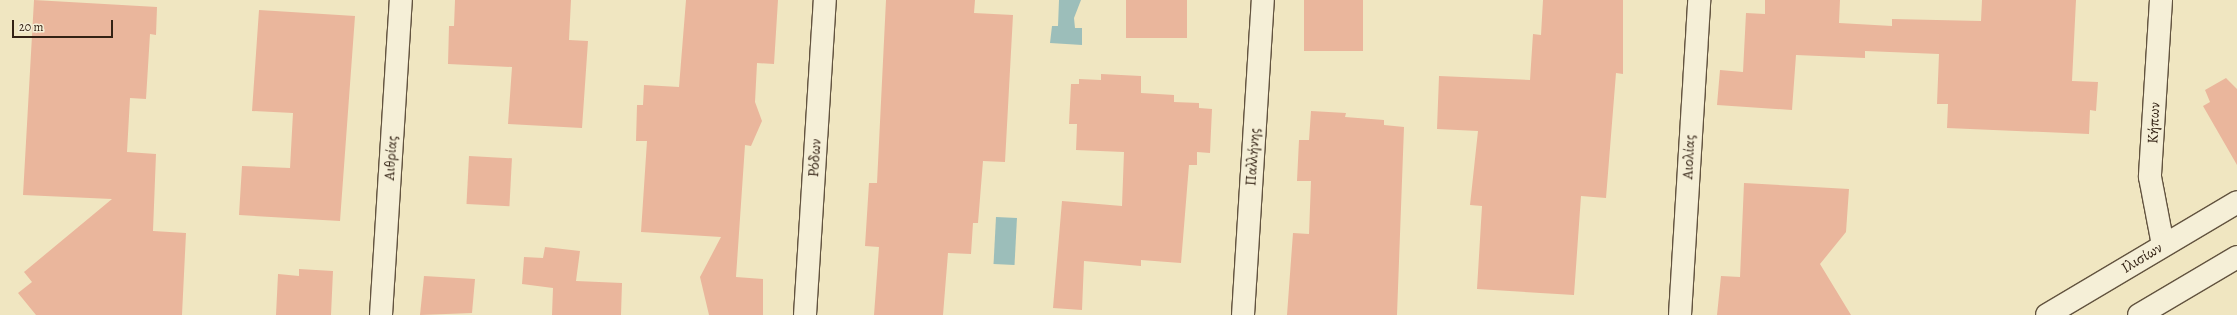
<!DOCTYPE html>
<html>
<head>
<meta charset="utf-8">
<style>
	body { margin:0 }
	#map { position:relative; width:2237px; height:315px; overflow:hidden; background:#f0e6c1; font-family:Alegreya,serif }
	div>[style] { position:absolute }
	.water>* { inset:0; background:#9cbeba; transform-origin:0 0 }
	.building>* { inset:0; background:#eab69c; transform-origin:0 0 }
	.roads { filter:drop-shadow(1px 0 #62533f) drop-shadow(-1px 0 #62533f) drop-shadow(0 1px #62533f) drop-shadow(0 -1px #62533f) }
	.street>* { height:22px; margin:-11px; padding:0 11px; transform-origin:11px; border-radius:11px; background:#f5efd7 }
	.secondary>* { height:22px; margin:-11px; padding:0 11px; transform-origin:11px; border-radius:11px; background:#f5efd7 }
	span { translate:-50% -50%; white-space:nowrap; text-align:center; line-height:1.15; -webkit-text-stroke:3.5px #f5efd7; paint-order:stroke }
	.street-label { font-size:15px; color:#332214 }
	.scale { position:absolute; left:12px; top:20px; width:101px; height:18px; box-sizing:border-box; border:2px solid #332214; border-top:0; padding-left:5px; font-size:12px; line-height:14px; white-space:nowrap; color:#332214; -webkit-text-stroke:3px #f5efd7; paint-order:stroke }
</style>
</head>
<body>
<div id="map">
	<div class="water">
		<div style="clip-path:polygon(1059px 0,1081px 0,1074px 18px,1075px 28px,1082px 28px,1082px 45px,1050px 43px,1052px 26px,1058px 26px)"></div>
		<div style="left:996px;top:217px;width:21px;height:47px;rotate:3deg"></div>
	</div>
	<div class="building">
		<div style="clip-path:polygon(34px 0,157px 7px,156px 35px,150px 34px,146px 99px,130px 98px,127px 152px,156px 154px,153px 231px,186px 233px,182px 315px,36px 315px,18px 293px,32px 282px,24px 272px,112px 199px,23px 195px)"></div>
		<div style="clip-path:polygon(455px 0,571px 0,569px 40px,588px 41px,582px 128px,508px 124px,512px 67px,448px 64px,449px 26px,454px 26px)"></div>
		<div style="clip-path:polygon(686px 0,778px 0,774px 64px,757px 63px,755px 102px,762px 121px,751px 146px,745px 145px,736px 277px,763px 279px,763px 315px,709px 315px,700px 277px,721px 237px,641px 232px,647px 141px,636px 141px,637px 105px,643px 105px,644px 85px,679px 87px)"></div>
		<div style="clip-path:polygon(886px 0,975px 0,974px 13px,1013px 15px,1005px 162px,983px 161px,978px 223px,973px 223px,971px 254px,948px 253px,943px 315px,874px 315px,879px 247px,865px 246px,869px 183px,877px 183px)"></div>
		<div style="left:1126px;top:0;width:61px;height:38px"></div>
		<div style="left:1304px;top:0;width:59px;height:51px"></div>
		<div style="clip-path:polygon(1543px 0,1623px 0,1623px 74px,1616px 73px,1606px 198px,1581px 196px,1574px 295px,1477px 289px,1482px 206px,1470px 205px,1478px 131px,1437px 129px,1439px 76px,1530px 80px,1533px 34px,1541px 35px)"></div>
		<div style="clip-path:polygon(1765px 0,1840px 0,1839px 23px,1892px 26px,1892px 19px,1981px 21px,1982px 0,2076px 0,2072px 81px,2098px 82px,2096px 111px,2090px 110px,2089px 134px,1947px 128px,1948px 104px,1937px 104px,1939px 54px,1865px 51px,1865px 58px,1796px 55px,1792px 110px,1717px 105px,1720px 70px,1743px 72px,1746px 13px,1765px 14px)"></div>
		<div style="clip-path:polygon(259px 10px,355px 16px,340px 221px,239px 215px,242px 166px,290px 168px,293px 113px,252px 111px)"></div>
		<div style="clip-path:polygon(1101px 74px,1141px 76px,1141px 93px,1174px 95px,1174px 102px,1199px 103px,1199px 108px,1212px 109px,1210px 153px,1197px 152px,1197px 165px,1189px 165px,1181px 263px,1141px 260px,1141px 266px,1084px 261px,1082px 310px,1053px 308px,1062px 201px,1122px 206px,1124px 152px,1076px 150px,1077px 124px,1069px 124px,1071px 84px,1079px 84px,1079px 79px,1101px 80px)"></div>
		<div style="clip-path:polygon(2226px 78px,2237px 89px,2237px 165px,2203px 106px,2210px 102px,2205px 90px)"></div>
		<div style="clip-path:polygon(1311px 111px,1346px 113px,1345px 117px,1384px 120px,1384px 125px,1404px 127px,1397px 315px,1287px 315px,1293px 233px,1309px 234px,1311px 181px,1297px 181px,1299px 140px,1309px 140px)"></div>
		<div style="left:469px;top:156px;width:43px;height:48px;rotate:3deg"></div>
		<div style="clip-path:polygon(1744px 183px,1849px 189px,1846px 232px,1820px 264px,1851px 315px,1717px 315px,1721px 276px,1740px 277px)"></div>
		<div style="clip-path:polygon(545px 247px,580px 251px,576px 281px,622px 283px,621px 315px,552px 315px,553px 288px,522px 284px,524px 257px,543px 258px)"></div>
		<div style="clip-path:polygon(299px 269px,333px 271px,331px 315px,276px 315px,278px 274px,299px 276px)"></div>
		<div style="clip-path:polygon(424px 276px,475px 279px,472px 313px,420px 315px)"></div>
	</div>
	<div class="roads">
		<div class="street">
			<div style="left:2161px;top:0;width:177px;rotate:93.6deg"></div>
			<div style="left:2150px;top:177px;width:69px;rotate:79.2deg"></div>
			<div style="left:381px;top:315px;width:316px;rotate:-86.4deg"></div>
			<div style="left:805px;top:315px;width:316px;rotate:-86.4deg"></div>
			<div style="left:1243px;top:315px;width:316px;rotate:-86.4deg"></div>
			<div style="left:1680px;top:315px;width:316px;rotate:-86.5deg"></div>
		</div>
		<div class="secondary">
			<div style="left:2047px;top:315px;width:221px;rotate:-30.7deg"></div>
			<div style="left:2139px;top:315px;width:114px;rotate:-30.6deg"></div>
		</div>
	</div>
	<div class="street-label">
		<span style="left:2154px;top:123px;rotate:-87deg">Κήπων</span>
		<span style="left:1253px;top:157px;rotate:-86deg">Παλλήνης</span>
		<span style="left:1689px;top:157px;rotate:-87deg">Αιολίας</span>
		<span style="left:391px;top:158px;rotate:-86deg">Αιθρίας</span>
		<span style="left:815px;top:158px;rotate:-86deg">Ρόδων</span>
		<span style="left:2142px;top:258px;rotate:-31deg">Ιλισίων</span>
	</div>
	<div class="scale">20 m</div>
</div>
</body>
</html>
